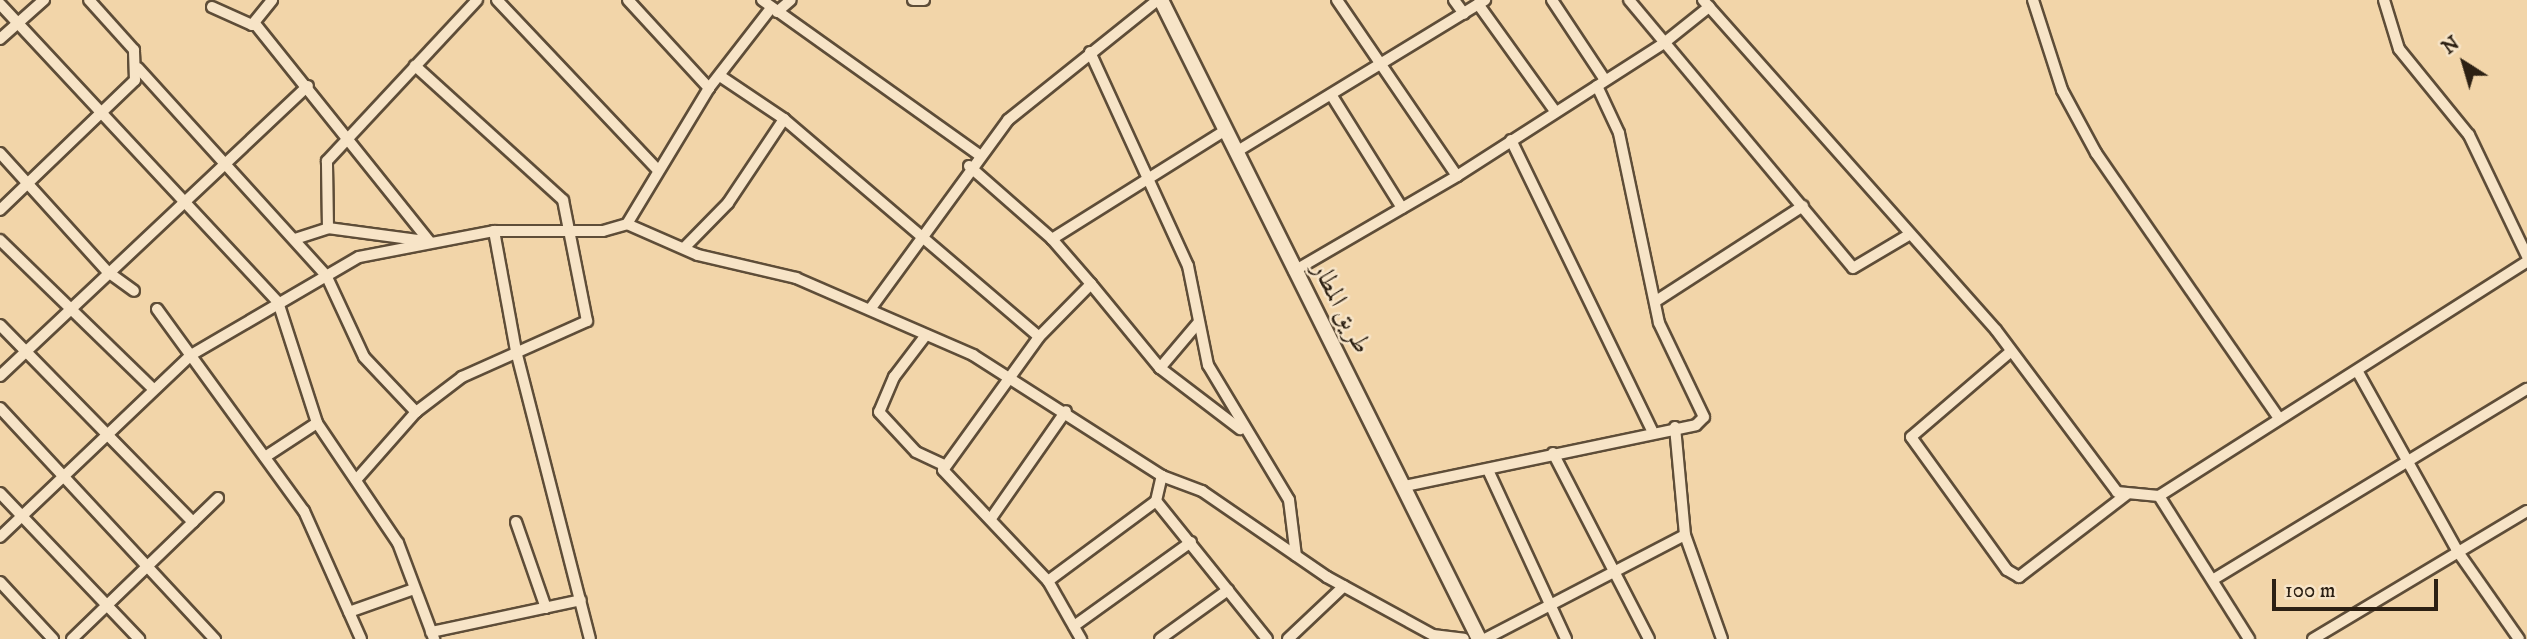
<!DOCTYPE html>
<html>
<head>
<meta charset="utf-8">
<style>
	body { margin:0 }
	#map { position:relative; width:2527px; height:639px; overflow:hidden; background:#f2d5a9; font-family:"IM FELL DW Pica",Amiri,serif }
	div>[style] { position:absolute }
	.roads { filter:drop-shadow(2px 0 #5e4d38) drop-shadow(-2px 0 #5e4d38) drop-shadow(0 2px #5e4d38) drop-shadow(0 -2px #5e4d38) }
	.street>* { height:10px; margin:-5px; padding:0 5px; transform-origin:5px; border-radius:5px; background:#f7e4c7 }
	.secondary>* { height:14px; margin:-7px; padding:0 7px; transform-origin:7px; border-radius:7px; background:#f7e4c7 }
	span { translate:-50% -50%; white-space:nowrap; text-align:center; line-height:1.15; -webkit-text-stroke:5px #f7e4c7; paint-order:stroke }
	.street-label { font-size:26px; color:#2c2013 }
	.north { position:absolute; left:2429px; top:28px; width:70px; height:70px; -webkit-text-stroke:5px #f7e4c7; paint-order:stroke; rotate:323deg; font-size:19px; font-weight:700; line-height:28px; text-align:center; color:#2c2013 }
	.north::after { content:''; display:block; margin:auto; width:24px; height:32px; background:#2c2013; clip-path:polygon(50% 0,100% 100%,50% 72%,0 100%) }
	.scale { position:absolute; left:2272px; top:579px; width:166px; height:32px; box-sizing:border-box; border:4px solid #2c2013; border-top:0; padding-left:9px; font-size:21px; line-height:24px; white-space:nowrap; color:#2c2013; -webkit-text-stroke:5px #f7e4c7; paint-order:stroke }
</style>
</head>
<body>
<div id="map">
	<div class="roads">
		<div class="street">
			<div style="left:497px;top:0;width:234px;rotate:46.6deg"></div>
			<div style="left:628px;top:0;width:120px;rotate:47.4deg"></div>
			<div style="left:762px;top:0;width:265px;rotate:35.5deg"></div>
			<div style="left:913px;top:0;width:11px"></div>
			<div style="left:1337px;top:0;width:213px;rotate:55.7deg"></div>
			<div style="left:1454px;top:0;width:17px;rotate:54deg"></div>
			<div style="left:1552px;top:0;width:96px;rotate:56.5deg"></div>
			<div style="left:1629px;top:0;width:349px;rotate:50.1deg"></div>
			<div style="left:1853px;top:268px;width:63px;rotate:-30.7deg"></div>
			<div style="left:1703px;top:0;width:441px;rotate:48.4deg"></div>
			<div style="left:1996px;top:330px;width:202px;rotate:53.2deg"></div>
			<div style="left:2117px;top:492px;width:42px;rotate:5.4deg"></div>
			<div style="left:2159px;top:496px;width:436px;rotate:-32.5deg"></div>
			<div style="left:2033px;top:0;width:95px;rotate:72.1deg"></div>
			<div style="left:2062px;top:90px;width:72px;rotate:61.6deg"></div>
			<div style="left:2096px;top:153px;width:321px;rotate:55.4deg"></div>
			<div style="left:2384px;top:0;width:51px;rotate:73deg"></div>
			<div style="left:2399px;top:49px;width:111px;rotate:50.9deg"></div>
			<div style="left:2469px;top:135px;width:134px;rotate:64.4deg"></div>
			<div style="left:0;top:4px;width:408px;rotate:47deg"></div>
			<div style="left:278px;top:302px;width:127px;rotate:72.1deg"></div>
			<div style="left:317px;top:423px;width:145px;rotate:56deg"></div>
			<div style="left:398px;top:543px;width:103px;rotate:69.4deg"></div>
			<div style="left:1478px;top:4px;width:132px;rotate:54.3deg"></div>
			<div style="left:212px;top:7px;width:44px;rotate:24.2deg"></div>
			<div style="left:252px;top:25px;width:32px;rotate:-51deg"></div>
			<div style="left:777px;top:12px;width:18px;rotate:-41deg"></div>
			<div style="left:256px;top:25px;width:277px;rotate:51.3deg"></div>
			<div style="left:0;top:39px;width:59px;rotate:-41.6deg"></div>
			<div style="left:1090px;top:52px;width:235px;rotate:65.4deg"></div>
			<div style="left:1188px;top:266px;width:101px;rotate:78.6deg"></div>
			<div style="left:1208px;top:365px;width:157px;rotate:59deg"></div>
			<div style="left:1289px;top:500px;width:56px;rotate:82.9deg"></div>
			<div style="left:138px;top:68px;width:280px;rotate:47.8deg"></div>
			<div style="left:326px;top:275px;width:90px;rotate:65.1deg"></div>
			<div style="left:364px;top:357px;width:76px;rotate:46.6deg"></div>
			<div style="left:720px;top:76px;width:77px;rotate:33.9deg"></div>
			<div style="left:784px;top:119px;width:335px;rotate:40.5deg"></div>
			<div style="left:1332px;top:96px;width:132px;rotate:58deg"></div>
			<div style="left:1511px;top:140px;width:322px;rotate:64.1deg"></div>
			<div style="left:1236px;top:152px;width:292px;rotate:-31.4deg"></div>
			<div style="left:0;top:153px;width:161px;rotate:47.8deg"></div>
			<div style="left:108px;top:272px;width:32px;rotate:36deg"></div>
			<div style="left:969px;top:166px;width:111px;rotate:41.3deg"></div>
			<div style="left:1052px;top:239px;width:60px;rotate:49.1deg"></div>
			<div style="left:1091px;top:284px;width:74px;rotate:134.5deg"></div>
			<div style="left:1039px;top:337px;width:164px;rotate:125.8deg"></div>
			<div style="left:943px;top:470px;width:153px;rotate:46.6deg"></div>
			<div style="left:1048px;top:581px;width:67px;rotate:60.4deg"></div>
			<div style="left:0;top:210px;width:187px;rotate:-43.9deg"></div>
			<div style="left:135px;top:80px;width:30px;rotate:-92deg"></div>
			<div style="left:134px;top:50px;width:67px;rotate:-132deg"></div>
			<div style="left:627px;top:224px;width:159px;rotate:-58.9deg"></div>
			<div style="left:709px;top:88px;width:101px;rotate:-52.2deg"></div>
			<div style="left:328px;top:228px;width:67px;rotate:-90.9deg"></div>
			<div style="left:327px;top:161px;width:220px;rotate:-47deg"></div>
			<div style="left:494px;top:231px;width:122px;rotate:79.6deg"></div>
			<div style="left:516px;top:351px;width:297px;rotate:75.6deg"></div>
			<div style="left:295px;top:239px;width:35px;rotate:-18deg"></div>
			<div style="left:328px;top:228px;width:98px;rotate:7.6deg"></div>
			<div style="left:1052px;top:239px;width:203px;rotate:-32.1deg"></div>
			<div style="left:0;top:240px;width:212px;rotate:44.2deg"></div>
			<div style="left:684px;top:248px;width:63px;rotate:-45.6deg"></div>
			<div style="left:728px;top:203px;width:101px;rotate:-56.3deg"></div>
			<div style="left:1294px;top:271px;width:189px;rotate:-30.2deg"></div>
			<div style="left:1457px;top:176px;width:246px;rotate:-32.7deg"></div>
			<div style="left:1664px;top:43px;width:58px;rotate:-38.7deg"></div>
			<div style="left:1091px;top:284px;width:109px;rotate:50.6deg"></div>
			<div style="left:1160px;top:368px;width:101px;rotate:37.3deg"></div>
			<div style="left:1656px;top:301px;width:175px;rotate:-32.9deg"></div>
			<div style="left:871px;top:308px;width:233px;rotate:-53.9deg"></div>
			<div style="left:1008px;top:120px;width:192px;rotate:-38.7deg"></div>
			<div style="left:157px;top:309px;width:250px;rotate:54deg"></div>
			<div style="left:304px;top:511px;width:140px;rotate:66deg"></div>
			<div style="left:0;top:325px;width:276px;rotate:45.6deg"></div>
			<div style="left:926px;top:335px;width:53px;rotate:127.3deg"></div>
			<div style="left:894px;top:377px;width:38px;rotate:113deg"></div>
			<div style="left:879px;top:412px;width:54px;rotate:47.2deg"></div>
			<div style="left:916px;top:452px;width:31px;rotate:25deg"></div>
			<div style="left:2009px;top:353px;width:129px;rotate:139.4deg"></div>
			<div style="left:1911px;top:437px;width:164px;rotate:54.2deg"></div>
			<div style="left:2007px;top:570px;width:14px;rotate:30deg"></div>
			<div style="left:2019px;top:577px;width:135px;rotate:-37.5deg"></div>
			<div style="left:1160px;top:368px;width:59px;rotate:-49.8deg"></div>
			<div style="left:2359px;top:374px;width:204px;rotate:60.9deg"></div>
			<div style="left:2458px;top:552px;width:106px;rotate:55deg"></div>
			<div style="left:0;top:376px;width:423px;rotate:-43.3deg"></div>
			<div style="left:0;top:408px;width:316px;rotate:47.1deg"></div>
			<div style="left:1675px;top:427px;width:108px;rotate:84.7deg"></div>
			<div style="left:1685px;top:535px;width:110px;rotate:70.4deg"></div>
			<div style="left:1553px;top:453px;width:209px;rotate:62.7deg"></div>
			<div style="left:265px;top:457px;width:62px;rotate:-33.2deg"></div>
			<div style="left:1488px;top:470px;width:186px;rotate:65.2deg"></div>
			<div style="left:356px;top:480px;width:91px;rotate:-48.6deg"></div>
			<div style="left:416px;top:412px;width:58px;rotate:-37.3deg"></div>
			<div style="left:462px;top:377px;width:137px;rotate:-24.1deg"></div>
			<div style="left:587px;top:321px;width:123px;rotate:-101.2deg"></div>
			<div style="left:563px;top:200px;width:200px;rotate:-137.8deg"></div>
			<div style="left:1405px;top:486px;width:297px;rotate:-11.8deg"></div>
			<div style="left:1696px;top:425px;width:11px;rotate:-45deg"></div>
			<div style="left:1704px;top:417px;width:104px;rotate:-115.6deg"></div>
			<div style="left:1659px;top:323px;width:194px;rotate:-101.9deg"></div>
			<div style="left:1619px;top:133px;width:52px;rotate:-115.1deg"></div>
			<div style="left:0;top:493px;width:202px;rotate:46.4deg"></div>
			<div style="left:2159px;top:496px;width:169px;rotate:57.8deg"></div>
			<div style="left:1156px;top:501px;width:177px;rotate:51.2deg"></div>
			<div style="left:992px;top:517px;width:129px;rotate:-55.1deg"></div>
			<div style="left:516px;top:522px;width:91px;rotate:70.8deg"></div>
			<div style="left:0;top:537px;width:264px;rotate:-43.6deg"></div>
			<div style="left:191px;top:355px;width:194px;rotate:-30.3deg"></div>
			<div style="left:359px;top:257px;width:137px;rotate:-10.9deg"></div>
			<div style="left:494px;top:231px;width:109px"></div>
			<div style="left:603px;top:231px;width:25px;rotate:-16deg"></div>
			<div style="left:627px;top:224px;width:77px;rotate:23.6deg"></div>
			<div style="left:698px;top:255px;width:101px;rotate:13.2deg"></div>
			<div style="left:796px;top:278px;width:193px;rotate:23.5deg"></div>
			<div style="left:973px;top:355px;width:224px;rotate:32.6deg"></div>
			<div style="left:1162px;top:476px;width:43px;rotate:20.6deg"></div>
			<div style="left:1202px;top:491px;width:152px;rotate:34.5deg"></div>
			<div style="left:1327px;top:577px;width:121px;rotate:28.7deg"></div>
			<div style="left:1433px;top:635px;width:31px;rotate:7deg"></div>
			<div style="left:2214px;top:579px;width:366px;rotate:-31.3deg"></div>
			<div style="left:1048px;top:581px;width:134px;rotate:-36.5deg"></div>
			<div style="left:1156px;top:501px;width:26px;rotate:-77deg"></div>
			<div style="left:0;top:582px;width:78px;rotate:47.1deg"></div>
			<div style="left:349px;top:612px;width:69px;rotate:-19.5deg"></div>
			<div style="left:1074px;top:626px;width:144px;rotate:-35.7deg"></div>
			<div style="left:431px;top:632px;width:153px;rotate:-12deg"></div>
			<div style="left:72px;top:639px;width:203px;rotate:-44deg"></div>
			<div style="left:1160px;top:639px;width:84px;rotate:-35.8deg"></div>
			<div style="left:1288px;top:639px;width:77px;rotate:-43.4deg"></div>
			<div style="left:1485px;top:639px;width:225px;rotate:-27.5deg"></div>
			<div style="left:2313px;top:639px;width:249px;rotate:-30.9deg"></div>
		</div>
		<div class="secondary">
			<div style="left:1161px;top:0;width:714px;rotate:63.54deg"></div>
		</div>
	</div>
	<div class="street-label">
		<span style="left:1341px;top:308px;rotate:63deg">طريق المطار</span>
	</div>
	<div class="north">N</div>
	<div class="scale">100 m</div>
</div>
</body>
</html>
